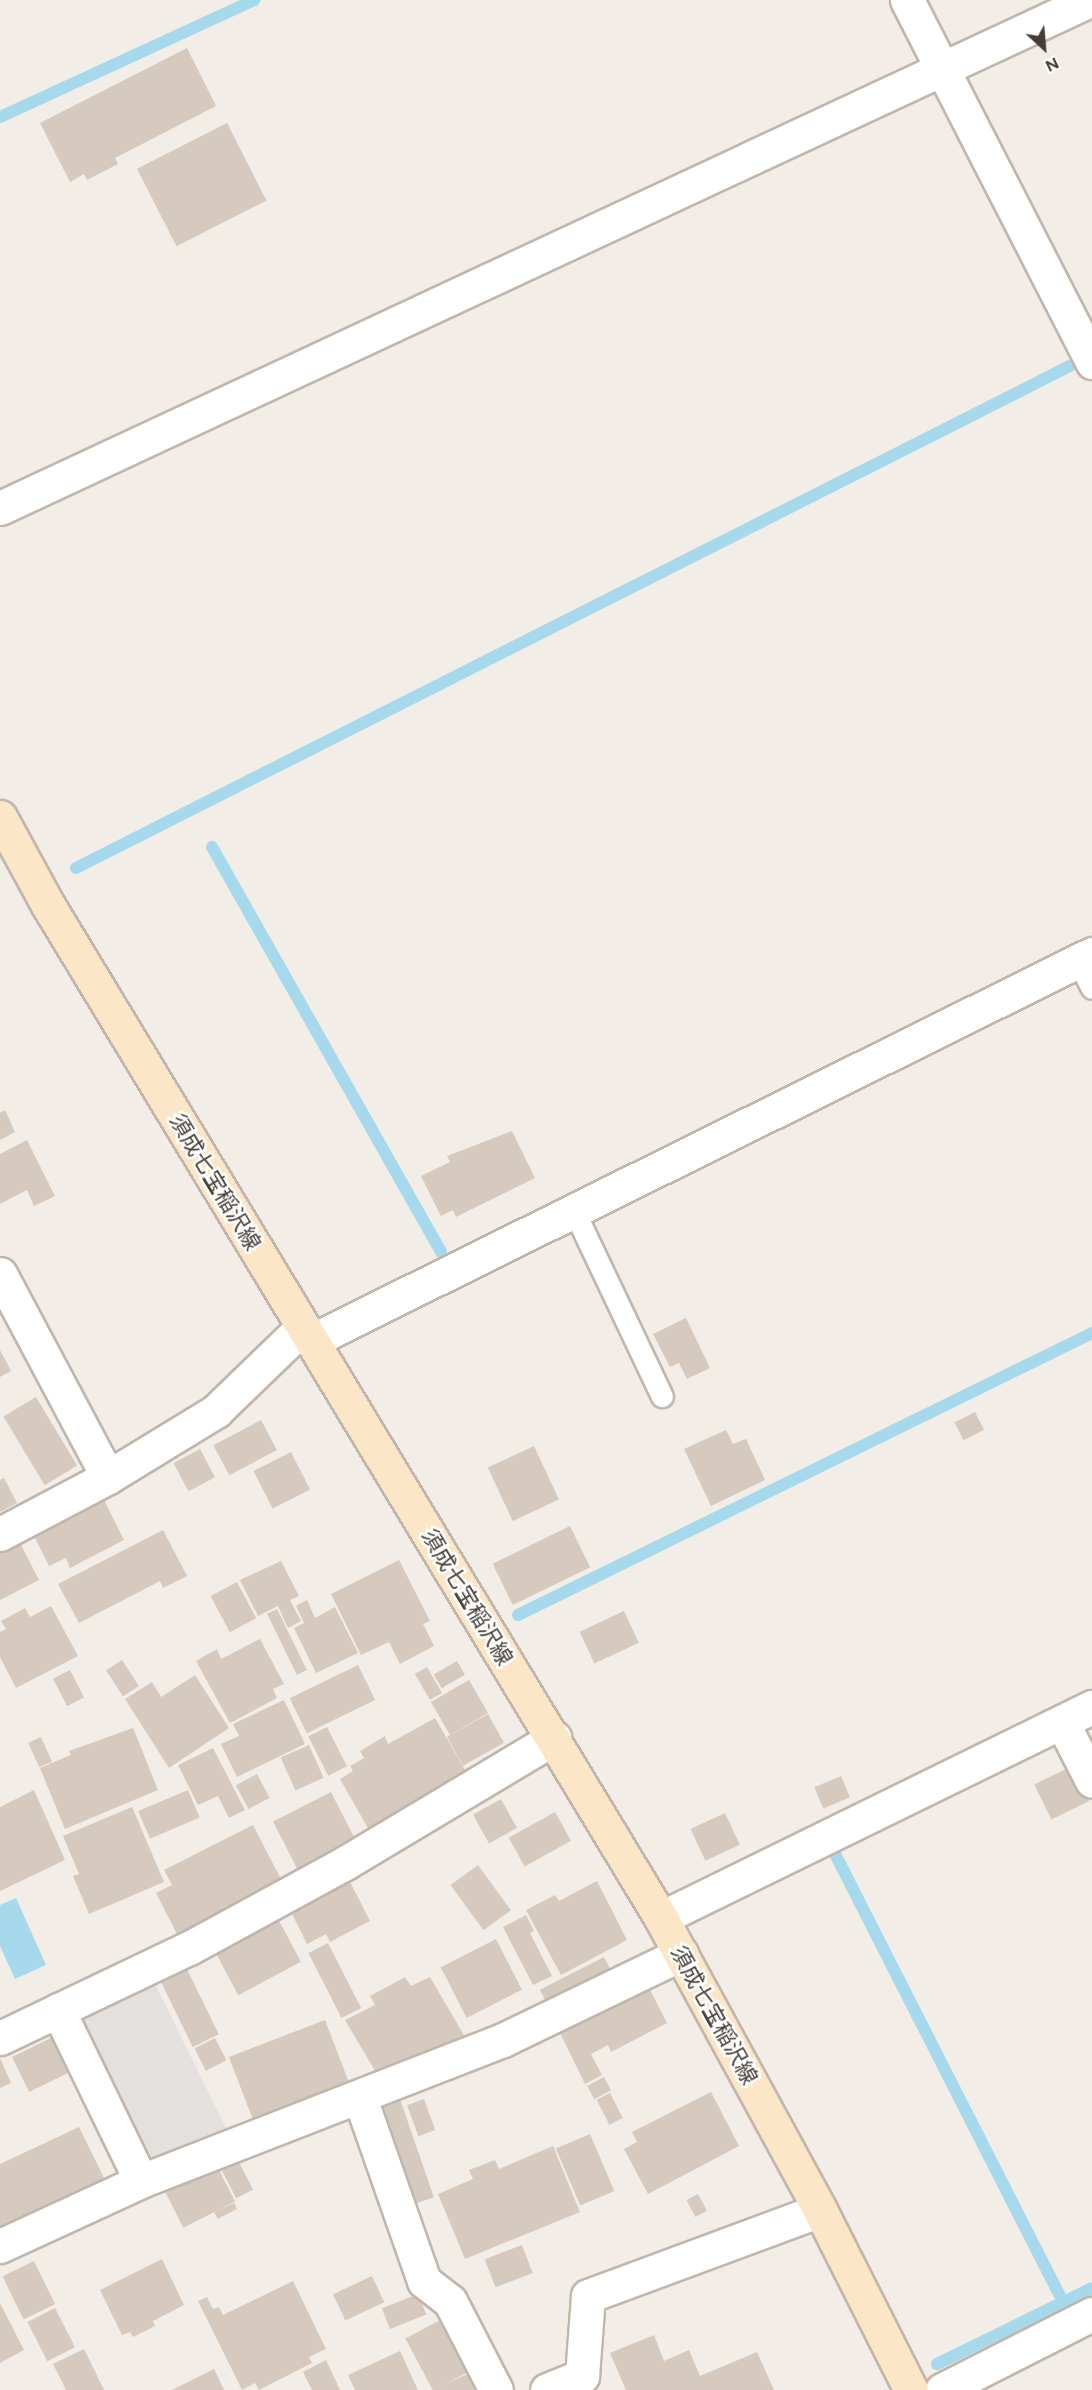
<!DOCTYPE html>
<html>
<head>
<meta charset="utf-8">
<style>
	body { margin:0 }
	#map { position:relative; width:1092px; height:2390px; overflow:hidden; background:#f2ede6; font-family:Figtree,"Noto Sans JP",sans-serif }
	div>[style] { position:absolute }
	.parking>* { inset:0; background:#e3e0de }
	.water>* { inset:0; background:#a6d9eb }
	.stream>* { height:12px; margin:-6px; padding:0 6px; transform-origin:6px; border-radius:6px; background:#a6d9eb }
	.building>* { inset:0; background:#d6cabf; transform-origin:0 0 }
	.roads { filter:drop-shadow(2px 0 #c0b6ac) drop-shadow(-2px 0 #c0b6ac) drop-shadow(0 2px #c0b6ac) drop-shadow(0 -2px #c0b6ac) }
	.lane>* { height:21px; margin:-10.5px; padding:0 10.5px; transform-origin:10.5px; border-radius:10.5px; background:#fff }
	.street>* { height:33px; margin:-16.5px; padding:0 16.5px; transform-origin:16.5px; border-radius:16.5px; background:#fff }
	.secondary>* { height:33px; margin:-16.5px; padding:0 16.5px; transform-origin:16.5px; border-radius:16.5px; background:#fbe7c7 }
	span { translate:-50% -50%; white-space:nowrap; text-align:center; line-height:1.15; -webkit-text-stroke:5px #fff; paint-order:stroke }
	.street-label { font-size:22px; color:#443c36 }
	.north { position:absolute; left:1014px; top:18px; width:60px; height:60px; -webkit-text-stroke:4px #fff; paint-order:stroke; rotate:154deg; font-size:16px; font-weight:700; line-height:24px; text-align:center; color:#443c36 }
	.north::after { content:''; display:block; margin:auto; width:21px; height:27px; background:#443c36; clip-path:polygon(50% 0,100% 100%,50% 72%,0 100%) }
</style>
</head>
<body>
<div id="map">
	<div class="parking">
		<div style="clip-path:polygon(152px 1978px,231px 2138px,166px 2162px,140px 2158px,79px 2025px,83px 2010px)"></div>
	</div>
	<div class="water">
		<div style="clip-path:polygon(16px 1898px,46px 1965px,15px 1979px,0 1946px,0 1905px)"></div>
	</div>
	<div class="stream">
		<div style="left:0;top:117px;width:280px;rotate:-24.7deg"></div>
		<div style="left:212px;top:847px;width:465px;rotate:60.5deg"></div>
		<div style="left:76px;top:868px;width:1114px;rotate:-26.8deg"></div>
		<div style="left:518px;top:1615px;width:640px;rotate:-26.16deg"></div>
		<div style="left:831px;top:1846px;width:512px;rotate:63.03deg"></div>
		<div style="left:937px;top:2364px;width:173px;rotate:-26.1deg"></div>
	</div>
	<div class="building">
		<div style="clip-path:polygon(187px 48px,216px 106px,115px 158px,118px 164px,87px 180px,84px 174px,70px 182px,40px 123px)"></div>
		<div style="left:227px;top:123px;width:87px;height:101px;rotate:63deg"></div>
		<div style="clip-path:polygon(5px 1110px,15px 1132px,0 1140px,0 1113px)"></div>
		<div style="clip-path:polygon(512px 1131px,535px 1178px,456px 1217px,453px 1210px,441px 1216px,421px 1176px,450px 1162px,447px 1156px)"></div>
		<div style="clip-path:polygon(27px 1140px,55px 1196px,34px 1206px,27px 1190px,0 1204px,0 1154px)"></div>
		<div style="clip-path:polygon(686px 1318px,710px 1368px,687px 1379px,679px 1363px,670px 1367px,653px 1334px)"></div>
		<div style="clip-path:polygon(0 1350px,11px 1371px,0 1377px)"></div>
		<div style="left:36px;top:1397px;width:80px;height:38px;rotate:59deg"></div>
		<div style="left:975px;top:1412px;width:20px;height:23px;rotate:63deg"></div>
		<div style="left:261px;top:1420px;width:34px;height:54px;rotate:62deg"></div>
		<div style="clip-path:polygon(726px 1430px,733px 1444px,746px 1439px,765px 1480px,711px 1506px,684px 1449px)"></div>
		<div style="left:534px;top:1446px;width:59px;height:51px;rotate:65deg"></div>
		<div style="left:200px;top:1449px;width:32px;height:30px;rotate:62deg"></div>
		<div style="left:291px;top:1452px;width:42px;height:42px;rotate:63deg"></div>
		<div style="clip-path:polygon(4px 1478px,17px 1503px,0 1512px,0 1480px)"></div>
		<div style="clip-path:polygon(103px 1498px,124px 1540px,70px 1568px,66px 1558px,49px 1566px,33px 1534px)"></div>
		<div style="left:570px;top:1526px;width:46px;height:86px;rotate:64deg"></div>
		<div style="clip-path:polygon(163px 1530px,187px 1576px,163px 1588px,160px 1581px,79px 1623px,58px 1584px)"></div>
		<div style="clip-path:polygon(19px 1541px,39px 1580px,0 1600px,0 1550px)"></div>
		<div style="clip-path:polygon(399px 1560px,430px 1621px,423px 1624px,434px 1646px,400px 1664px,389px 1642px,361px 1655px,331px 1594px)"></div>
		<div style="clip-path:polygon(281px 1561px,299px 1596px,290px 1600px,301px 1621px,288px 1628px,278px 1606px,258px 1616px,240px 1580px)"></div>
		<div style="left:237px;top:1582px;width:41px;height:30px;rotate:62deg"></div>
		<div style="clip-path:polygon(307px 1600px,315px 1618px,335px 1607px,358px 1653px,316px 1673px,294px 1628px,304px 1623px,296px 1606px)"></div>
		<div style="clip-path:polygon(51px 1606px,78px 1656px,16px 1688px,0 1657px,0 1632px,6px 1629px,1px 1621px,25px 1608px,30px 1617px)"></div>
		<div style="left:277px;top:1609px;width:68px;height:11px;rotate:64deg"></div>
		<div style="left:624px;top:1611px;width:35px;height:49px;rotate:65deg"></div>
		<div style="clip-path:polygon(260px 1639px,284px 1684px,273px 1689px,277px 1698px,230px 1723px,196px 1661px,217px 1649px,221px 1659px)"></div>
		<div style="left:122px;top:1660px;width:31px;height:19px;rotate:57deg"></div>
		<div style="left:457px;top:1661px;width:16px;height:27px;rotate:60deg"></div>
		<div style="left:358px;top:1665px;width:39px;height:76px;rotate:64deg"></div>
		<div style="left:427px;top:1667px;width:30px;height:14px;rotate:60deg"></div>
		<div style="left:70px;top:1670px;width:31px;height:19px;rotate:63deg"></div>
		<div style="clip-path:polygon(195px 1675px,229px 1728px,169px 1768px,125px 1699px,152px 1682px,161px 1697px)"></div>
		<div style="left:469px;top:1680px;width:38px;height:44px;rotate:60deg"></div>
		<div style="clip-path:polygon(284px 1700px,305px 1744px,237px 1777px,221px 1744px,239px 1736px,233px 1724px)"></div>
		<div style="left:488px;top:1714px;width:33px;height:47px;rotate:61deg"></div>
		<div style="clip-path:polygon(435px 1718px,468px 1775px,369px 1830px,340px 1779px,353px 1771px,350px 1766px,364px 1758px,360px 1751px,385px 1736px,388px 1744px)"></div>
		<div style="left:327px;top:1727px;width:44px;height:21px;rotate:63deg"></div>
		<div style="clip-path:polygon(133px 1728px,158px 1790px,65px 1829px,40px 1768px,71px 1755px,69px 1751px)"></div>
		<div style="left:41px;top:1737px;width:27px;height:14px;rotate:66deg"></div>
		<div style="left:309px;top:1745px;width:36px;height:31px;rotate:66deg"></div>
		<div style="clip-path:polygon(213px 1748px,245px 1810px,229px 1818px,218px 1796px,198px 1805px,178px 1765px)"></div>
		<div style="left:1072px;top:1766px;width:39px;height:42px;rotate:64deg"></div>
		<div style="left:257px;top:1774px;width:27px;height:24px;rotate:62deg"></div>
		<div style="left:841px;top:1776px;width:23px;height:29px;rotate:67deg"></div>
		<div style="clip-path:polygon(34px 1790px,65px 1860px,0 1891px,0 1807px)"></div>
		<div style="left:188px;top:1790px;width:30px;height:54px;rotate:67deg"></div>
		<div style="left:331px;top:1792px;width:57px;height:65px;rotate:63deg"></div>
		<div style="left:501px;top:1799px;width:33px;height:32px;rotate:61deg"></div>
		<div style="clip-path:polygon(132px 1807px,164px 1882px,89px 1914px,73px 1876px,79px 1874px,63px 1836px)"></div>
		<div style="left:555px;top:1812px;width:33px;height:53px;rotate:61deg"></div>
		<div style="left:725px;top:1813px;width:35px;height:38px;rotate:65deg"></div>
		<div style="clip-path:polygon(253px 1825px,283px 1883px,178px 1936px,156px 1893px,172px 1885px,164px 1870px)"></div>
		<div style="left:478px;top:1865px;width:56px;height:34px;rotate:54deg"></div>
		<div style="clip-path:polygon(347px 1876px,370px 1921px,330px 1942px,326px 1934px,307px 1944px,288px 1906px)"></div>
		<div style="clip-path:polygon(597px 1881px,627px 1940px,561px 1975px,526px 1910px,555px 1895px,559px 1901px)"></div>
		<div style="left:276px;top:1915px;width:53px;height:71px;rotate:62deg"></div>
		<div style="clip-path:polygon(526px 1915px,534px 1931px,530px 1933px,552px 1976px,533px 1985px,503px 1927px)"></div>
		<div style="left:496px;top:1939px;width:57px;height:62px;rotate:63deg"></div>
		<div style="left:328px;top:1943px;width:73px;height:22px;rotate:63deg"></div>
		<div style="left:604px;top:1957px;width:20px;height:72px;rotate:63deg"></div>
		<div style="left:185px;top:1965px;width:77px;height:29px;rotate:64deg"></div>
		<div style="clip-path:polygon(405px 1977px,411px 1986px,430px 1977px,465px 2037px,381px 2081px,345px 2020px,375px 2005px,370px 1996px)"></div>
		<div style="clip-path:polygon(648px 1986px,667px 2023px,611px 2052px,608px 2045px,591px 2054px,602px 2075px,585px 2084px,559px 2031px)"></div>
		<div style="left:325px;top:2020px;width:67px;height:103px;rotate:69deg"></div>
		<div style="left:57px;top:2035px;width:39px;height:50px;rotate:64deg"></div>
		<div style="left:215px;top:2038px;width:25px;height:23px;rotate:63deg"></div>
		<div style="clip-path:polygon(0 2058px,11px 2083px,0 2088px)"></div>
		<div style="left:604px;top:2077px;width:15px;height:19px;rotate:62deg"></div>
		<div style="clip-path:polygon(711px 2092px,739px 2146px,648px 2194px,624px 2149px,637px 2142px,632px 2132px)"></div>
		<div style="left:610px;top:2093px;width:28px;height:15px;rotate:63deg"></div>
		<div style="left:399px;top:2096px;width:107px;height:27px;rotate:71deg"></div>
		<div style="left:424px;top:2099px;width:33px;height:18px;rotate:70deg"></div>
		<div style="clip-path:polygon(79px 2127px,107px 2184px,0 2235px,0 2164px)"></div>
		<div style="left:590px;top:2134px;width:62px;height:37px;rotate:67deg"></div>
		<div style="clip-path:polygon(553px 2146px,580px 2212px,465px 2259px,438px 2194px,473px 2179px,469px 2170px,495px 2160px,499px 2169px)"></div>
		<div style="left:239px;top:2162px;width:31px;height:19px;rotate:63deg"></div>
		<div style="left:216px;top:2164px;width:42px;height:58px;rotate:63deg"></div>
		<div style="left:698px;top:2194px;width:19px;height:13px;rotate:62deg"></div>
		<div style="clip-path:polygon(234px 2203px,237px 2209px,218px 2219px,214px 2212px)"></div>
		<div style="left:522px;top:2245px;width:30px;height:40px;rotate:69deg"></div>
		<div style="clip-path:polygon(162px 2259px,184px 2305px,153px 2321px,155px 2326px,133px 2337px,130px 2332px,122px 2335px,100px 2290px)"></div>
		<div style="left:34px;top:2261px;width:48px;height:35px;rotate:64deg"></div>
		<div style="left:372px;top:2276px;width:29px;height:43px;rotate:65deg"></div>
		<div style="clip-path:polygon(293px 2281px,326px 2349px,309px 2357px,312px 2363px,259px 2390px,255px 2383px,242px 2390px,198px 2301px,207px 2297px,213px 2309px,219px 2307px,223px 2315px)"></div>
		<div style="left:418px;top:2294px;width:22px;height:39px;rotate:68deg"></div>
		<div style="clip-path:polygon(0 2303px,24px 2350px,0 2363px)"></div>
		<div style="left:55px;top:2308px;width:44px;height:31px;rotate:63deg"></div>
		<div style="left:446px;top:2317px;width:59px;height:46px;rotate:62deg"></div>
		<div style="clip-path:polygon(654px 2335px,664px 2361px,689px 2350px,700px 2376px,757px 2352px,774px 2390px,626px 2390px,610px 2353px)"></div>
		<div style="clip-path:polygon(84px 2349px,104px 2390px,66px 2390px,53px 2364px)"></div>
		<div style="clip-path:polygon(400px 2351px,418px 2390px,355px 2390px,348px 2375px)"></div>
		<div style="clip-path:polygon(326px 2360px,340px 2390px,312px 2390px,303px 2372px)"></div>
		<div style="clip-path:polygon(214px 2369px,224px 2390px,172px 2390px)"></div>
		<div style="clip-path:polygon(474px 2371px,482px 2390px,432px 2390px)"></div>
	</div>
	<div class="roads">
		<div class="lane">
			<div style="left:1078px;top:961px;width:30px;rotate:63deg"></div>
			<div style="left:574px;top:1211px;width:205px;rotate:64.6deg"></div>
		</div>
		<div class="street">
			<div style="left:907px;top:0;width:407px;rotate:62.9deg"></div>
			<div style="left:0;top:508px;width:1203px;rotate:-24.99deg"></div>
			<div style="left:0;top:1274px;width:230px;rotate:62deg"></div>
			<div style="left:311px;top:1341px;width:872px;rotate:-26.36deg"></div>
			<div style="left:0;top:1534px;width:122px;rotate:-27.8deg"></div>
			<div style="left:108px;top:1477px;width:127px;rotate:-31.4deg"></div>
			<div style="left:216px;top:1411px;width:121px;rotate:-44deg"></div>
			<div style="left:1062px;top:1722px;width:66px;rotate:63deg"></div>
			<div style="left:661px;top:1918px;width:480px;rotate:-26.1deg"></div>
			<div style="left:58px;top:2010px;width:190px;rotate:64.1deg"></div>
			<div style="left:141px;top:2181px;width:388px;rotate:-21.3deg"></div>
			<div style="left:503px;top:2040px;width:198px;rotate:-25.8deg"></div>
			<div style="left:0;top:2038px;width:209px;rotate:-25.5deg"></div>
			<div style="left:189px;top:1948px;width:178px;rotate:-28.6deg"></div>
			<div style="left:345px;top:1863px;width:244px;rotate:-30.9deg"></div>
			<div style="left:360px;top:2098px;width:194px;rotate:70.7deg"></div>
			<div style="left:424px;top:2281px;width:33px;rotate:38deg"></div>
			<div style="left:450px;top:2301px;width:100px;rotate:62.7deg"></div>
			<div style="left:0;top:2246px;width:155px;rotate:-24.7deg"></div>
			<div style="left:547px;top:2390px;width:38px;rotate:-22deg"></div>
			<div style="left:582px;top:2376px;width:80px;rotate:-85.7deg"></div>
			<div style="left:588px;top:2296px;width:247px;rotate:-20.3deg"></div>
			<div style="left:942px;top:2390px;width:168px;rotate:-26.9deg"></div>
		</div>
		<div class="secondary">
			<div style="left:0;top:817px;width:100px;rotate:61.4deg"></div>
			<div style="left:48px;top:905px;width:1184px;rotate:58.82deg"></div>
			<div style="left:661px;top:1918px;width:332px;rotate:61.4deg"></div>
			<div style="left:820px;top:2210px;width:202px;rotate:63.2deg"></div>
		</div>
	</div>
	<div class="street-label">
		<span style="left:215px;top:1182px;rotate:59deg">須成七宝稲沢線</span>
		<span style="left:467px;top:1597px;rotate:59deg">須成七宝稲沢線</span>
		<span style="left:714px;top:2015px;rotate:61deg">須成七宝稲沢線</span>
	</div>
	<div class="north">N</div>
</div>
</body>
</html>
